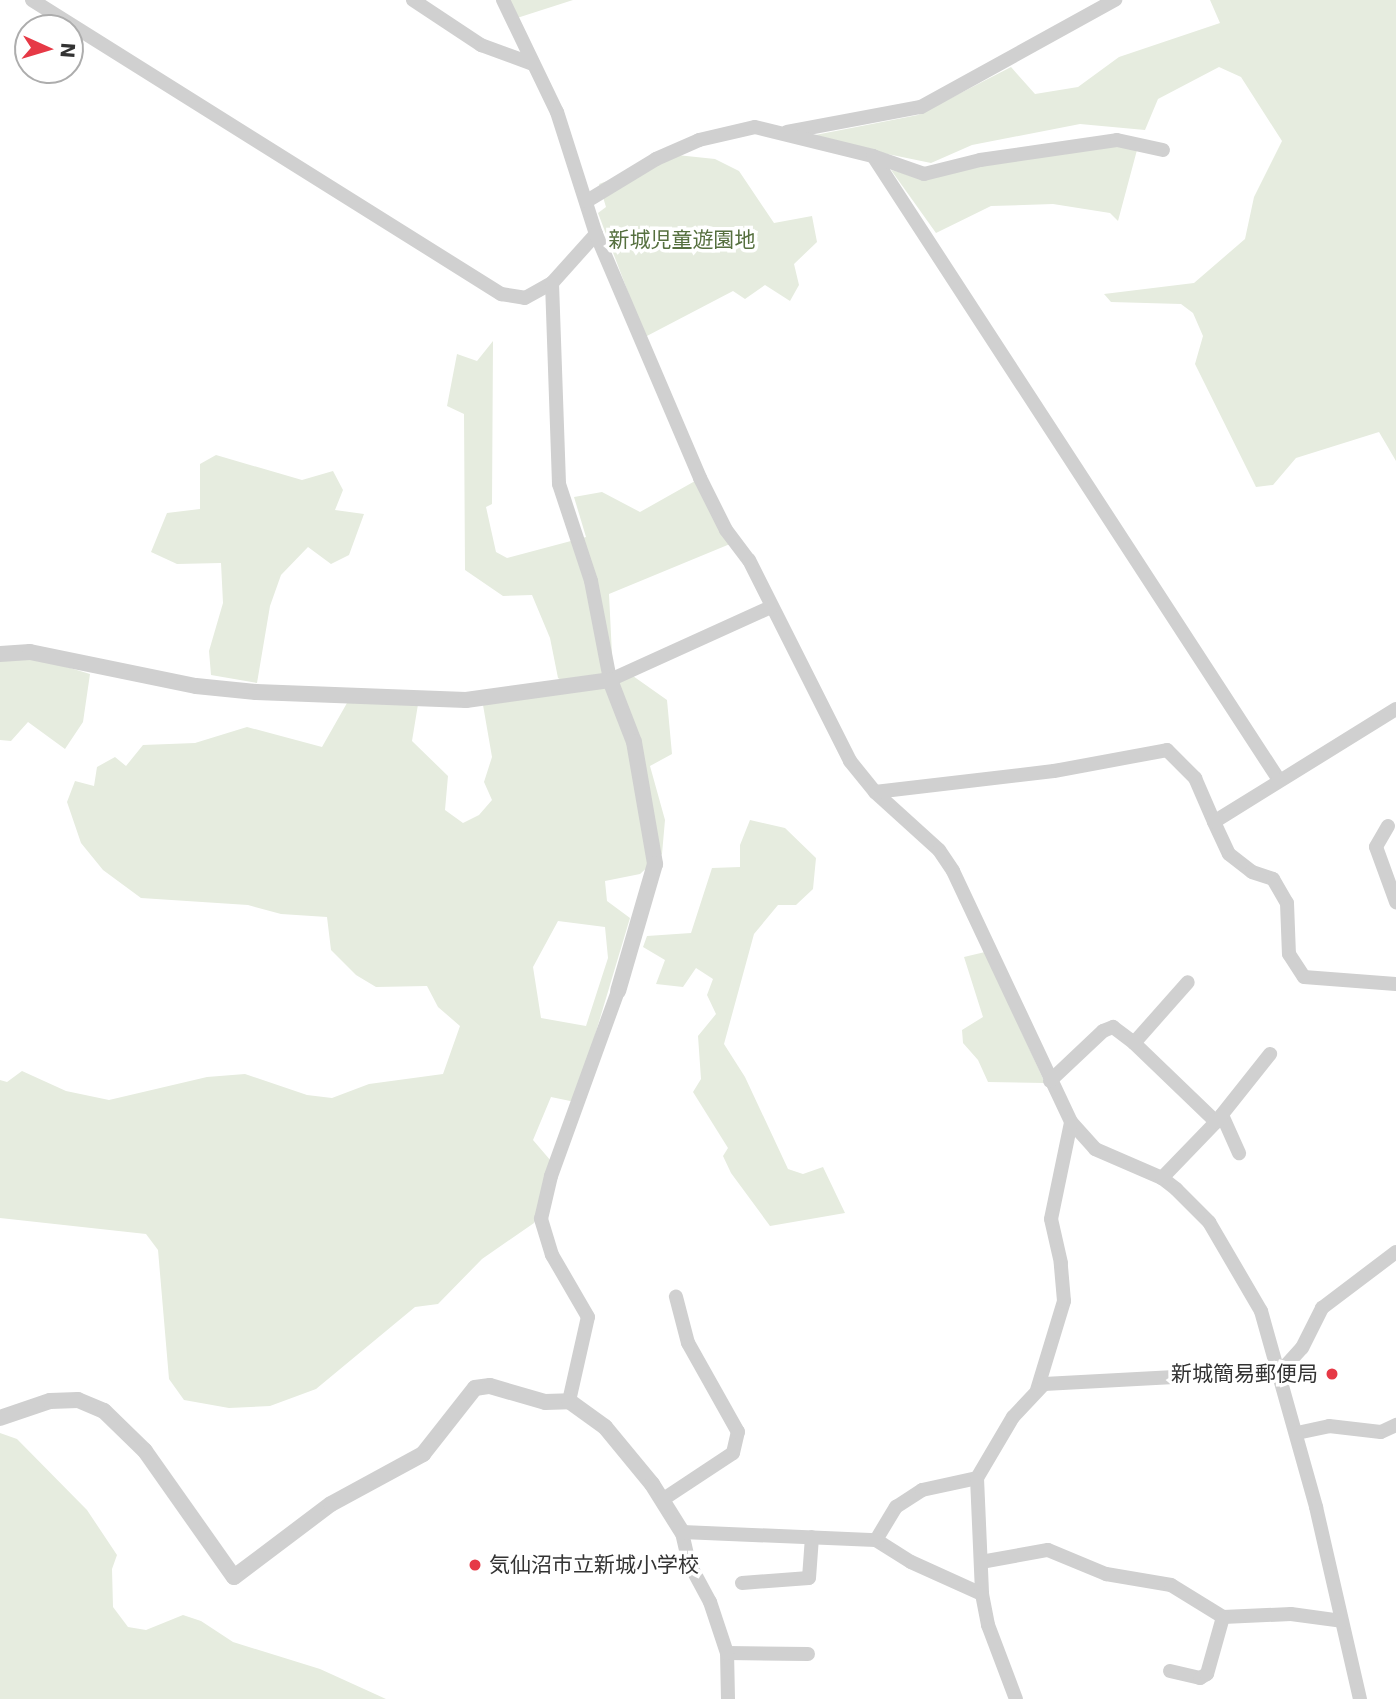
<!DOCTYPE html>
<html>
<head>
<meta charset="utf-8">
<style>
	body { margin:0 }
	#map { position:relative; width:1396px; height:1699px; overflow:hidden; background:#fff; font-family:"DejaVu Sans","Noto Sans JP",sans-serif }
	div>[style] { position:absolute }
	.green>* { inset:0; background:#e6ecdf }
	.minor>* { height:14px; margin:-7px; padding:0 7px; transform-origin:7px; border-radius:7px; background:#d0d0d0 }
	.tertiary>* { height:16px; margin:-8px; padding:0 8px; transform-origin:8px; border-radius:8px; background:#d0d0d0 }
	.dots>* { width:19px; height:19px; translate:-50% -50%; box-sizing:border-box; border:4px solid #fff; border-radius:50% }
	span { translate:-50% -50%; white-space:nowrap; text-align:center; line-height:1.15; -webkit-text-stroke:7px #fff; paint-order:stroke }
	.park-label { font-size:21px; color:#56703f }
	.poi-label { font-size:21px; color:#333 }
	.right { translate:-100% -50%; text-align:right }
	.left { translate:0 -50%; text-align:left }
	.north { position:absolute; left:14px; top:14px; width:70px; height:70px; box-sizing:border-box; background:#fff; border:2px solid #adadad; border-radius:50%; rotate:94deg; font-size:19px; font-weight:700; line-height:28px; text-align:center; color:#333 }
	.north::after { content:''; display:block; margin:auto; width:24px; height:32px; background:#e63946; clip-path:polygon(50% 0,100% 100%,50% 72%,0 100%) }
</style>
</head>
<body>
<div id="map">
	<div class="green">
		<div style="clip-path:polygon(509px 0,573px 0,517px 18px)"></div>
		<div style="clip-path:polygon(1210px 0,1396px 0,1396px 461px,1379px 432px,1296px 458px,1273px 485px,1256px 487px,1195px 364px,1203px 336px,1193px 313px,1181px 304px,1111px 302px,1104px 294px,1194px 283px,1245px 239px,1254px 197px,1282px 141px,1241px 77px,1219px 67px,1158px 99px,1145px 130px,1080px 124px,972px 145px,931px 163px,805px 137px,918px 115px,1011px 67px,1035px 94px,1078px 87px,1119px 57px,1220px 23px)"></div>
		<div style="clip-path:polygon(1115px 146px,1137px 150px,1118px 221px,1110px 213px,1053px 204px,991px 206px,936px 233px,891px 170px,925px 179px,1014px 159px)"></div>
		<div style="clip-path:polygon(677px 155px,715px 159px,739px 171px,774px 223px,812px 216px,817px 242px,794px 264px,799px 285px,790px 301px,765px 285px,745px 299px,733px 291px,645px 337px,598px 213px,606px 207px,599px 184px)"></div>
		<div style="clip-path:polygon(493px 341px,492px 504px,486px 507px,496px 552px,507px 558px,586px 537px,574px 497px,602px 492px,640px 512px,695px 481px,730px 544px,609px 594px,613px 675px,570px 685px,558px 678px,550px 638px,532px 595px,503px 596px,465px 570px,464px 414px,447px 406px,457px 354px,477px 361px)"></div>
		<div style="clip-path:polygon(216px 455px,302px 480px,333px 471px,343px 490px,335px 510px,364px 514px,349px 555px,331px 564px,308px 547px,281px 575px,270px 606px,257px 683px,211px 675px,209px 651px,223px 603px,221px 563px,177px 564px,151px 552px,167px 513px,200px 509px,200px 464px)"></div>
		<div style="clip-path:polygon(37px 658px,90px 674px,83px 722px,65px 749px,28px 722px,11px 741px,0 740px,0 659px)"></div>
		<div style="clip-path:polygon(evenodd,633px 676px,667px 700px,672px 754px,650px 766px,665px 820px,662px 854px,640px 874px,605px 881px,607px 901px,630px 918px,575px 1102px,551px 1097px,533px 1140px,551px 1161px,534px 1223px,482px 1259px,438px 1304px,415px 1307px,316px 1389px,270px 1406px,229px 1408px,184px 1400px,169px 1379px,158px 1250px,146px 1234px,0 1218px,0 1080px,7px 1082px,22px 1071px,66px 1091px,109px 1100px,207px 1077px,245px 1074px,307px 1095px,332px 1098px,369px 1084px,443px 1074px,460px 1026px,438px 1007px,427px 986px,376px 987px,356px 975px,331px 950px,327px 917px,281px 914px,248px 905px,141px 898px,103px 870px,81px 843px,67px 802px,75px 781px,94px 786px,97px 767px,115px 757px,126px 766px,143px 745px,195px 743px,247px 727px,322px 747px,347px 703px,420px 692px,412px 741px,448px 776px,445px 810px,463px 823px,479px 815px,492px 800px,484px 782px,492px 757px,483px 705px,633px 676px,558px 921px,605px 927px,608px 958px,586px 1026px,541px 1018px,533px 967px,558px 921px)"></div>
		<div style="clip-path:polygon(750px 820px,785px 828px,816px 858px,813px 889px,796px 905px,778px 905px,754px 934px,724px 1044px,745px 1077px,788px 1169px,803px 1174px,823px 1167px,845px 1213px,770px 1226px,731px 1173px,723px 1156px,728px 1148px,693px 1092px,701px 1079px,698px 1036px,716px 1014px,707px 995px,713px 979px,696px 968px,683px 987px,656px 984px,665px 960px,643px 947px,647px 936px,691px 933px,712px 868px,740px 867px,740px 845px)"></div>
		<div style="clip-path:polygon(985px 952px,1045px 1083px,988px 1082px,978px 1060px,963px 1043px,962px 1030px,983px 1017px,964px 957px)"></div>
		<div style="clip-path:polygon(0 1433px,17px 1439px,87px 1510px,117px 1555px,112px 1569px,113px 1607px,128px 1627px,146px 1630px,183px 1615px,201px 1621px,233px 1642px,320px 1669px,386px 1699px,0 1699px)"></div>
	</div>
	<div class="minor">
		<div style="left:32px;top:0;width:554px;rotate:32.08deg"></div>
		<div style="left:501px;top:294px;width:24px;rotate:9deg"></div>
		<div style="left:525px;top:298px;width:31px;rotate:-29deg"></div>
		<div style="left:552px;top:283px;width:66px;rotate:-48.1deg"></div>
		<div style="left:413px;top:0;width:82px;rotate:33.5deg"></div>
		<div style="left:481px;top:45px;width:55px;rotate:20.1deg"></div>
		<div style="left:503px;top:0;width:124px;rotate:64.3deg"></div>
		<div style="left:557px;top:112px;width:128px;rotate:72.3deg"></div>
		<div style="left:596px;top:234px;width:265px;rotate:66.9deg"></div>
		<div style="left:700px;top:478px;width:58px;rotate:63.4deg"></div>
		<div style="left:726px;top:530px;width:38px;rotate:53deg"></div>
		<div style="left:749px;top:560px;width:225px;rotate:63.3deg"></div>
		<div style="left:850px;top:761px;width:40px;rotate:51deg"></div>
		<div style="left:875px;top:792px;width:86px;rotate:42.2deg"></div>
		<div style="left:939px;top:850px;width:25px;rotate:56deg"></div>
		<div style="left:953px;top:871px;width:277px;rotate:64.8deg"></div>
		<div style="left:1071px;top:1122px;width:36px;rotate:48deg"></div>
		<div style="left:1095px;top:1149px;width:73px;rotate:23.4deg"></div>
		<div style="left:1162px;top:1178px;width:18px;rotate:38deg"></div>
		<div style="left:1176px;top:1189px;width:47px;rotate:45deg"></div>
		<div style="left:1209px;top:1222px;width:103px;rotate:59.7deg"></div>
		<div style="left:1261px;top:1311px;width:204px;rotate:74.3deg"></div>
		<div style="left:1316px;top:1507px;width:197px;rotate:77.1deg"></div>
		<div style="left:787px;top:132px;width:136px;rotate:-10.6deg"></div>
		<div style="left:921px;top:107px;width:222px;rotate:-28.9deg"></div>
		<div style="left:873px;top:156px;width:744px;rotate:56.95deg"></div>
		<div style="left:587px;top:201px;width:81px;rotate:-31.3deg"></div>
		<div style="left:656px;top:159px;width:47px;rotate:-23.8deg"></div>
		<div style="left:699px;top:140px;width:57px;rotate:-13.1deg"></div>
		<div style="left:755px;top:127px;width:122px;rotate:13.8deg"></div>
		<div style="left:873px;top:156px;width:54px;rotate:19.4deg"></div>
		<div style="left:924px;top:174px;width:58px;rotate:-14deg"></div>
		<div style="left:980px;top:160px;width:138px;rotate:-8.3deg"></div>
		<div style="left:1117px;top:140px;width:47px;rotate:12.3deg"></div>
		<div style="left:552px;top:283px;width:201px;rotate:88deg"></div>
		<div style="left:559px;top:484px;width:102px;rotate:71.7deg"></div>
		<div style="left:591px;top:581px;width:101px;rotate:79.1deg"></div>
		<div style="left:610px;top:680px;width:177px;rotate:-24.4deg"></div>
		<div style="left:1396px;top:709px;width:214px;rotate:148.2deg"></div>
		<div style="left:1214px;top:822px;width:35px;rotate:65deg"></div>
		<div style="left:1229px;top:854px;width:29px;rotate:38deg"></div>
		<div style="left:1252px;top:872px;width:22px;rotate:18deg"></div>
		<div style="left:1273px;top:879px;width:28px;rotate:60deg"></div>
		<div style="left:1287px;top:903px;width:51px;rotate:87.8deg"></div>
		<div style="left:1289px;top:954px;width:27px;rotate:57deg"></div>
		<div style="left:1304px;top:977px;width:92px;rotate:4.4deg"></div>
		<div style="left:875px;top:792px;width:180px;rotate:-6.7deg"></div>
		<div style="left:1054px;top:771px;width:115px;rotate:-10.5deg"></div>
		<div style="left:1167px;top:750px;width:40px;rotate:45deg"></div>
		<div style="left:1195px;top:778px;width:48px;rotate:66.6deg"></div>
		<div style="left:1388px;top:826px;width:24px;rotate:120deg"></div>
		<div style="left:1376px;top:847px;width:59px;rotate:70deg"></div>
		<div style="left:1134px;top:1043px;width:81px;rotate:-48.5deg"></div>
		<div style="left:1050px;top:1081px;width:73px;rotate:-43.3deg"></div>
		<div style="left:1103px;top:1031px;width:11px;rotate:-22deg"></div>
		<div style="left:1113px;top:1027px;width:26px;rotate:37deg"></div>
		<div style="left:1134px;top:1043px;width:114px;rotate:43.9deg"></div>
		<div style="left:1216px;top:1122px;width:78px;rotate:134deg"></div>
		<div style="left:1222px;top:1115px;width:42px;rotate:65.9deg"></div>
		<div style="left:1216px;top:1122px;width:87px;rotate:-51.5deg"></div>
		<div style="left:1037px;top:1390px;width:93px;rotate:-73.1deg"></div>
		<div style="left:1064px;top:1301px;width:38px;rotate:-95deg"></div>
		<div style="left:1061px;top:1263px;width:45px;rotate:-102.8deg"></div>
		<div style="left:1051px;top:1219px;width:99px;rotate:-78.3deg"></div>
		<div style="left:569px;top:1401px;width:86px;rotate:-77.3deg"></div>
		<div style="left:588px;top:1317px;width:72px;rotate:-120.1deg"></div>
		<div style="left:552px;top:1255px;width:38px;rotate:-107deg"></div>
		<div style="left:541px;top:1219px;width:44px;rotate:-76.9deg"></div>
		<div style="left:551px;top:1176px;width:197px;rotate:-70.1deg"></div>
		<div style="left:1297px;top:1433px;width:33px;rotate:-12deg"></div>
		<div style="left:1329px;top:1426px;width:52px;rotate:6.6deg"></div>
		<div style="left:1381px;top:1432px;width:17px;rotate:-25deg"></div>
		<div style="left:977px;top:1478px;width:71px;rotate:-59.5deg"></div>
		<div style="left:1013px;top:1417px;width:45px;rotate:-46.8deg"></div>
		<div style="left:1044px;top:1384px;width:237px;rotate:-3.1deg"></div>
		<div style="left:1281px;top:1371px;width:31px;rotate:-48deg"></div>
		<div style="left:1302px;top:1348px;width:45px;rotate:-63.4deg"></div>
		<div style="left:1322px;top:1308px;width:93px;rotate:-37.1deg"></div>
		<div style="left:662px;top:1500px;width:85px;rotate:-33.5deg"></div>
		<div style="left:733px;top:1453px;width:22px;rotate:-77deg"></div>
		<div style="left:738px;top:1432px;width:102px;rotate:-119.3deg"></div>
		<div style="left:688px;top:1343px;width:48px;rotate:-104.6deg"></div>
		<div style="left:876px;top:1540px;width:41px;rotate:32.2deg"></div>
		<div style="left:911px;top:1562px;width:78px;rotate:24.3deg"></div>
		<div style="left:981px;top:1562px;width:68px;rotate:-10.2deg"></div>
		<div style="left:1048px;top:1550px;width:63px;rotate:22.5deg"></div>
		<div style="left:1106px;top:1574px;width:66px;rotate:9.6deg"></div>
		<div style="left:1171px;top:1585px;width:61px;rotate:31.6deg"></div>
		<div style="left:1223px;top:1617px;width:68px;rotate:-2.5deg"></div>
		<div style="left:1291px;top:1614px;width:51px;rotate:7.8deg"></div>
		<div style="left:742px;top:1583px;width:67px;rotate:-4.3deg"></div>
		<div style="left:809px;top:1578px;width:41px;rotate:-85.8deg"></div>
		<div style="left:727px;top:1653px;width:81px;rotate:0.7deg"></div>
		<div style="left:1170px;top:1671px;width:31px;rotate:13deg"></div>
		<div style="left:1200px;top:1678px;width:8px;rotate:-30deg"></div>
		<div style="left:1207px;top:1674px;width:59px;rotate:-74.3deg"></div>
		<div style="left:728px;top:1699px;width:46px;rotate:-91.2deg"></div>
		<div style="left:727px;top:1653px;width:54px;rotate:-108.4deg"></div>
		<div style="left:710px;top:1602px;width:44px;rotate:-118.3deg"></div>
		<div style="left:689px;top:1563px;width:32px;rotate:-103deg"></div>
		<div style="left:682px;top:1532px;width:194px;rotate:2.4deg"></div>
		<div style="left:876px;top:1540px;width:39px;rotate:-59deg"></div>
		<div style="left:896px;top:1507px;width:31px;rotate:-33deg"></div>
		<div style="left:922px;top:1490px;width:56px;rotate:-12.3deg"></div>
		<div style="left:977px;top:1478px;width:116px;rotate:87.5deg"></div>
		<div style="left:982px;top:1594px;width:32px;rotate:79deg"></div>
		<div style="left:988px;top:1625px;width:79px;rotate:69.3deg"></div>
	</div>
	<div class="tertiary">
		<div style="left:0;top:654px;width:30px;rotate:-4deg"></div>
		<div style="left:30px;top:652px;width:169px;rotate:11.6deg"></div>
		<div style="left:196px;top:686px;width:60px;rotate:5.7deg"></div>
		<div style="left:256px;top:692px;width:210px;rotate:2.2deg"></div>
		<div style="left:466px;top:700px;width:145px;rotate:-7.9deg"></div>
		<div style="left:610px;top:680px;width:66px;rotate:68.8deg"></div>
		<div style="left:634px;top:742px;width:124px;rotate:80.2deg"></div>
		<div style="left:655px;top:864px;width:132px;rotate:106.2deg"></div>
		<div style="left:0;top:1418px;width:53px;rotate:-18.8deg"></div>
		<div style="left:50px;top:1401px;width:28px;rotate:-2deg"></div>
		<div style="left:78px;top:1400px;width:28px;rotate:23deg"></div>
		<div style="left:104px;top:1411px;width:57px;rotate:44.3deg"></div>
		<div style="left:145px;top:1451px;width:154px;rotate:54.8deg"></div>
		<div style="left:234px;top:1577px;width:121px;rotate:-37deg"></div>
		<div style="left:331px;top:1504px;width:105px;rotate:-28.5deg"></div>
		<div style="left:423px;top:1454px;width:84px;rotate:-51.8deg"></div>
		<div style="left:475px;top:1388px;width:15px;rotate:-8deg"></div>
		<div style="left:490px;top:1386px;width:57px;rotate:16.2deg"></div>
		<div style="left:545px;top:1402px;width:24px;rotate:-2deg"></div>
		<div style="left:569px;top:1401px;width:44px;rotate:35.8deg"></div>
		<div style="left:605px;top:1427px;width:74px;rotate:50.5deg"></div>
		<div style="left:652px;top:1484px;width:57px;rotate:58deg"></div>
	</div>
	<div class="dots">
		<div style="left:1332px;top:1374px;background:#e63946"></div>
		<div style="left:475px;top:1565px;background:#e63946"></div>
	</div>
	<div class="park-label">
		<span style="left:682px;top:240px">新城児童遊園地</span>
	</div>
	<div class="poi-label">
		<span class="right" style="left:1318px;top:1374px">新城簡易郵便局</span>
		<span class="left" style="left:489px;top:1565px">気仙沼市立新城小学校</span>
	</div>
	<div class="north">N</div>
</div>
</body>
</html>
